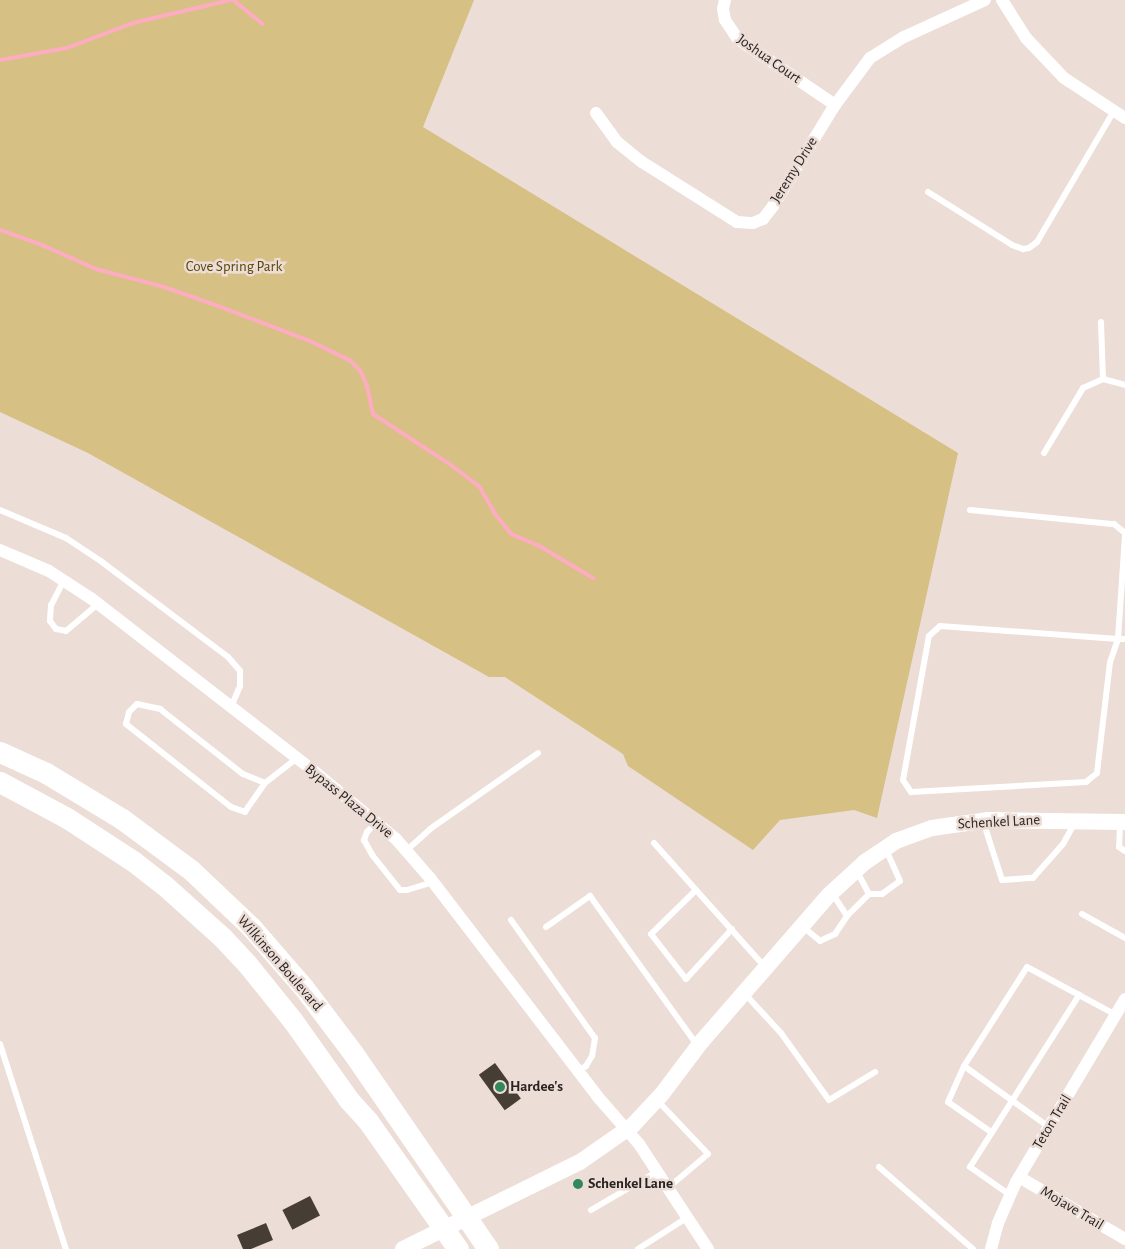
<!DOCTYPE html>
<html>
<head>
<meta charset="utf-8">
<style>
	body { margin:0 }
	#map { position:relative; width:1125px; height:1249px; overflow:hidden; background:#ecddd6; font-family:"Alegreya Sans",sans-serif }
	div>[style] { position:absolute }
	.green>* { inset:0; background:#d6c084 }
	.stream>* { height:4px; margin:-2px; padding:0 2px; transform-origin:2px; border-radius:2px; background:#feacc2 }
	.building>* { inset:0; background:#463e35; transform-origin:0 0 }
	.service>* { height:6px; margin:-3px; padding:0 3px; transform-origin:3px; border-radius:3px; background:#fff }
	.minor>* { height:12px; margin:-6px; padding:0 6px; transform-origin:6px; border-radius:6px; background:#fff }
	.tertiary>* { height:16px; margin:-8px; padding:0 8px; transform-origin:8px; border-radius:8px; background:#fff }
	.trunk>* { height:21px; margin:-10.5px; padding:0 10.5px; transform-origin:10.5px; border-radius:10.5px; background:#fff }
	.dots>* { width:14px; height:14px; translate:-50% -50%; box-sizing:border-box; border:2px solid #ecddd6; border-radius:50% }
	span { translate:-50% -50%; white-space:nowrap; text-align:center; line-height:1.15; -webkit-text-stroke:5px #ecddd6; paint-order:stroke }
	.street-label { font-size:15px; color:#292321 }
	.park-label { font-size:15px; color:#574506 }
	.poi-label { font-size:15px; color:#292321; font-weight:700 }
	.left { translate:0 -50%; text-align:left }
</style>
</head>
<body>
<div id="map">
	<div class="green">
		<div style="clip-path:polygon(0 0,474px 0,423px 127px,958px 453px,877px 818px,854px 810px,780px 820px,753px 850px,628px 766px,623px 754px,505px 677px,489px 677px,88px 453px,0 412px)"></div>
	</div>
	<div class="stream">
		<div style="left:233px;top:0;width:38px;rotate:39deg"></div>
		<div style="left:0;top:60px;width:68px;rotate:-10.2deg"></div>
		<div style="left:67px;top:48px;width:71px;rotate:-20.7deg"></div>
		<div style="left:133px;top:23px;width:100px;rotate:-13.3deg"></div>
		<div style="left:0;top:230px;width:45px;rotate:19.7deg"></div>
		<div style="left:42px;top:245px;width:59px;rotate:24deg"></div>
		<div style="left:96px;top:269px;width:70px;rotate:14.8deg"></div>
		<div style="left:164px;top:287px;width:57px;rotate:19.4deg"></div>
		<div style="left:218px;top:306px;width:98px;rotate:20.8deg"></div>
		<div style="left:310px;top:341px;width:46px;rotate:26deg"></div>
		<div style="left:351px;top:361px;width:15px;rotate:48deg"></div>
		<div style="left:361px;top:372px;width:15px;rotate:67deg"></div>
		<div style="left:367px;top:386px;width:29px;rotate:78deg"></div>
		<div style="left:373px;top:414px;width:93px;rotate:33.2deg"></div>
		<div style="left:451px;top:465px;width:35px;rotate:37deg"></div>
		<div style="left:479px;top:486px;width:32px;rotate:60deg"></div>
		<div style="left:495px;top:514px;width:26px;rotate:51deg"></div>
		<div style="left:511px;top:534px;width:33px;rotate:23deg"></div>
		<div style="left:541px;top:547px;width:61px;rotate:30.8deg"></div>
	</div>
	<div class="building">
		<div style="left:495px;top:1063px;width:44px;height:20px;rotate:54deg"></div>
		<div style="left:310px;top:1196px;width:22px;height:31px;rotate:63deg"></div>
		<div style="clip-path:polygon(266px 1223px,273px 1240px,251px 1249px,243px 1249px,237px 1235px)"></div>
	</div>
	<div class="service">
		<div style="left:928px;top:192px;width:99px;rotate:32.2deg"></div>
		<div style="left:1012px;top:245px;width:12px;rotate:20deg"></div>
		<div style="left:1023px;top:249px;width:6px;rotate:-9deg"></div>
		<div style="left:1029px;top:248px;width:10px;rotate:-37deg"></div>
		<div style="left:1037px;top:242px;width:152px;rotate:-59.6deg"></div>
		<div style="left:1101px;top:322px;width:57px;rotate:88deg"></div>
		<div style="left:1044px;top:453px;width:76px;rotate:-59deg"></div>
		<div style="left:1083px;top:388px;width:22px;rotate:-24deg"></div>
		<div style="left:1103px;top:379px;width:23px;rotate:15deg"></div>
		<div style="left:0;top:510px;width:72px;rotate:23deg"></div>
		<div style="left:66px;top:538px;width:43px;rotate:33.7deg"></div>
		<div style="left:102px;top:562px;width:158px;rotate:37deg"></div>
		<div style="left:228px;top:657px;width:18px;rotate:49deg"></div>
		<div style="left:240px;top:671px;width:15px;rotate:90deg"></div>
		<div style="left:240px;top:686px;width:23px;rotate:113deg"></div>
		<div style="left:970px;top:510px;width:145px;rotate:5.6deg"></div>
		<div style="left:1114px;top:524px;width:14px;rotate:39deg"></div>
		<div style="left:1125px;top:536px;width:103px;rotate:93.9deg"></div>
		<div style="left:1118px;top:639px;width:7px"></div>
		<div style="left:64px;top:580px;width:28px;rotate:117deg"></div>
		<div style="left:51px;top:605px;width:16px;rotate:94deg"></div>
		<div style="left:50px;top:621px;width:10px;rotate:53deg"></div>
		<div style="left:56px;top:629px;width:10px;rotate:11deg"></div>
		<div style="left:66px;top:631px;width:42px;rotate:-40.2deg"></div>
		<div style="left:940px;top:626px;width:178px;rotate:4.2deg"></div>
		<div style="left:1118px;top:639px;width:24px;rotate:109deg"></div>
		<div style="left:1110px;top:662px;width:112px;rotate:96.7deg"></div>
		<div style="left:1097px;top:773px;width:14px;rotate:141deg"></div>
		<div style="left:1086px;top:782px;width:175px;rotate:176.7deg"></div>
		<div style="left:911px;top:792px;width:14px;rotate:-124deg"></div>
		<div style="left:903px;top:780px;width:146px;rotate:-79.8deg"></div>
		<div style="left:929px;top:636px;width:15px;rotate:-42deg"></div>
		<div style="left:265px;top:783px;width:35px;rotate:125deg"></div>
		<div style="left:245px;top:812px;width:15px;rotate:-160deg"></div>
		<div style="left:231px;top:807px;width:134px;rotate:-141.7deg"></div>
		<div style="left:126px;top:724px;width:12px;rotate:-76deg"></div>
		<div style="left:129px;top:712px;width:11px;rotate:-45deg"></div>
		<div style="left:137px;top:704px;width:24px;rotate:12deg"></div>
		<div style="left:160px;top:709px;width:105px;rotate:38.1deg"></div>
		<div style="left:243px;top:774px;width:24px;rotate:22deg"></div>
		<div style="left:265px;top:783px;width:41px;rotate:-38deg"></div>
		<div style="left:983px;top:821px;width:62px;rotate:72.1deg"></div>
		<div style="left:1002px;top:880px;width:31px;rotate:-4deg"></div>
		<div style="left:1033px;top:878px;width:45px;rotate:-48.6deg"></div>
		<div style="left:1063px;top:844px;width:25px;rotate:-61deg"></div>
		<div style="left:377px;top:822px;width:14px;rotate:135deg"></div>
		<div style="left:367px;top:832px;width:9px;rotate:111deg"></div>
		<div style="left:364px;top:840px;width:18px;rotate:61deg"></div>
		<div style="left:373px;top:856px;width:43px;rotate:51.5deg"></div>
		<div style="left:400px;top:890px;width:7px"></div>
		<div style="left:407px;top:890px;width:27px;rotate:-17deg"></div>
		<div style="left:1120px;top:823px;width:24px;rotate:92deg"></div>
		<div style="left:1119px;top:847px;width:7px;rotate:34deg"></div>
		<div style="left:654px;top:843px;width:166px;rotate:48.2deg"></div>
		<div style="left:407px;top:850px;width:31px;rotate:-42deg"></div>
		<div style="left:430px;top:829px;width:132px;rotate:-35.1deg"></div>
		<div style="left:696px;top:890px;width:63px;rotate:135.6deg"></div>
		<div style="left:651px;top:934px;width:57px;rotate:52.1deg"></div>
		<div style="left:686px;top:979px;width:68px;rotate:-47.4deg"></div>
		<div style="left:869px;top:894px;width:13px"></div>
		<div style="left:882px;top:894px;width:22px;rotate:-36deg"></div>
		<div style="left:900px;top:881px;width:35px;rotate:-114deg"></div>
		<div style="left:1082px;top:914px;width:49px;rotate:29.2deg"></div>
		<div style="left:847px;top:916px;width:31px;rotate:-45deg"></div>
		<div style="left:869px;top:894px;width:26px;rotate:-118deg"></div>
		<div style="left:511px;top:920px;width:145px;rotate:54.6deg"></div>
		<div style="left:595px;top:1038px;width:18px;rotate:99deg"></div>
		<div style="left:592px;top:1056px;width:12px;rotate:121deg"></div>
		<div style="left:586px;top:1066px;width:9px;rotate:148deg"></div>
		<div style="left:546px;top:927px;width:54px;rotate:-35.2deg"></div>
		<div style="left:590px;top:896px;width:183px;rotate:54.3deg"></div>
		<div style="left:803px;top:927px;width:22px;rotate:39deg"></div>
		<div style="left:820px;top:941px;width:17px;rotate:-25deg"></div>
		<div style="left:835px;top:934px;width:22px;rotate:-56deg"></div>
		<div style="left:847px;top:916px;width:27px;rotate:-123deg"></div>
		<div style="left:745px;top:994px;width:53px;rotate:47.3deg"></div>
		<div style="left:781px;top:1033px;width:82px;rotate:54.4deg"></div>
		<div style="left:829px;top:1100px;width:54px;rotate:-31.3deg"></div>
		<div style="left:0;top:1044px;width:215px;rotate:72.2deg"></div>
		<div style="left:964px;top:1066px;width:105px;rotate:35.7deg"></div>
		<div style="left:657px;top:1100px;width:74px;rotate:46.6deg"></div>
		<div style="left:708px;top:1154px;width:51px;rotate:139.8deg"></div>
		<div style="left:991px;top:1132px;width:52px;rotate:-145.1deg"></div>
		<div style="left:948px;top:1102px;width:39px;rotate:-66deg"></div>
		<div style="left:964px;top:1066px;width:117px;rotate:-57.5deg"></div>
		<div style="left:1027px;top:967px;width:101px;rotate:28.3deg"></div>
		<div style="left:879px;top:1167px;width:125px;rotate:41.1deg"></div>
		<div style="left:1010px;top:1195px;width:49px;rotate:-145deg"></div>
		<div style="left:970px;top:1167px;width:204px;rotate:-57.6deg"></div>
		<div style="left:591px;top:1210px;width:78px;rotate:-30.2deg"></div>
		<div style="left:638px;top:1249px;width:59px;rotate:-32.6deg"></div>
	</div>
	<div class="minor">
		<div style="left:725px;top:0;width:9px;rotate:103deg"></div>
		<div style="left:723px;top:9px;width:11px;rotate:80deg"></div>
		<div style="left:725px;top:20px;width:23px;rotate:56deg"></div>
		<div style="left:738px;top:39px;width:117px;rotate:34.2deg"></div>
		<div style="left:1002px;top:0;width:45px;rotate:57.7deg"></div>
		<div style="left:1026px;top:38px;width:55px;rotate:46.5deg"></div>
		<div style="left:1064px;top:78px;width:73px;rotate:33.3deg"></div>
		<div style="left:596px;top:113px;width:36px;rotate:54deg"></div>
		<div style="left:617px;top:142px;width:32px;rotate:39deg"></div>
		<div style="left:642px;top:162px;width:112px;rotate:32.3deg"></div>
		<div style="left:737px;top:222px;width:16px;rotate:4deg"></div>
		<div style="left:753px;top:223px;width:11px;rotate:-22deg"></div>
		<div style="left:763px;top:219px;width:16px;rotate:-52deg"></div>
		<div style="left:773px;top:206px;width:119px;rotate:-58.5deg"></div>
		<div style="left:835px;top:105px;width:59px;rotate:-53.3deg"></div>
		<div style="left:870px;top:58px;width:40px;rotate:-32deg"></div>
		<div style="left:904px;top:37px;width:89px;rotate:-24.6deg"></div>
		<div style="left:0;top:550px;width:53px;rotate:23.2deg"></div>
		<div style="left:49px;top:571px;width:51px;rotate:33.1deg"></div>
		<div style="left:92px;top:599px;width:284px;rotate:37.8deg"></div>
		<div style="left:316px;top:773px;width:104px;rotate:39.5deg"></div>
		<div style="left:396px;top:839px;width:52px;rotate:48.9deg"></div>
		<div style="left:430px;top:878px;width:275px;rotate:52.5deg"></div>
		<div style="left:597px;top:1096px;width:64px;rotate:48.8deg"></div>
		<div style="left:639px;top:1144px;width:126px;rotate:56.7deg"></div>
		<div style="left:1019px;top:1177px;width:123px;rotate:30.3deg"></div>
		<div style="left:991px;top:1249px;width:27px;rotate:-75deg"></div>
		<div style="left:998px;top:1223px;width:45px;rotate:-66.3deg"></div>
		<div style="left:1016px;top:1182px;width:213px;rotate:-59.2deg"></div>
	</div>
	<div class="tertiary">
		<div style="left:403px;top:1249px;width:197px;rotate:-26.2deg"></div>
		<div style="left:580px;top:1162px;width:65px;rotate:-34.9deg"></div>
		<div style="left:633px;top:1125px;width:42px;rotate:-46.9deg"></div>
		<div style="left:662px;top:1094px;width:66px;rotate:-53deg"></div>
		<div style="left:702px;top:1041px;width:194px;rotate:-49deg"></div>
		<div style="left:829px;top:895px;width:49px;rotate:-42.5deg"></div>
		<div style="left:865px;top:862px;width:37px;rotate:-34deg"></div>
		<div style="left:896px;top:841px;width:38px;rotate:-20deg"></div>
		<div style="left:932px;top:828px;width:57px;rotate:-8.1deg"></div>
		<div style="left:988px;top:820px;width:137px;rotate:0.8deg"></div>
	</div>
	<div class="trunk">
		<div style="left:0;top:752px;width:51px;rotate:24.5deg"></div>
		<div style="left:46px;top:773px;width:89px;rotate:31.2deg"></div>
		<div style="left:122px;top:819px;width:86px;rotate:36.5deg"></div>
		<div style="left:191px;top:870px;width:83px;rotate:43.5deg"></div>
		<div style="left:251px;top:927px;width:81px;rotate:49deg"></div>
		<div style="left:304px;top:988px;width:81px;rotate:53deg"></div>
		<div style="left:353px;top:1053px;width:238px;rotate:55.4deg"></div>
		<div style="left:0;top:782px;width:76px;rotate:28.2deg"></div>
		<div style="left:67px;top:818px;width:79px;rotate:33.1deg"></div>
		<div style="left:133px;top:861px;width:39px;rotate:38deg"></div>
		<div style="left:164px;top:885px;width:78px;rotate:41.9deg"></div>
		<div style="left:222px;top:937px;width:38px;rotate:47deg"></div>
		<div style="left:248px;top:965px;width:72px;rotate:51.2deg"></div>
		<div style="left:293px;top:1021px;width:97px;rotate:54.7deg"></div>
		<div style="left:349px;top:1100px;width:28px;rotate:48deg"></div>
		<div style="left:368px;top:1121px;width:156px;rotate:54.9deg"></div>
	</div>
	<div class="dots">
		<div style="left:500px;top:1087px;background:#33885b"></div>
		<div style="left:578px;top:1184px;background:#33885b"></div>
	</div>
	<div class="street-label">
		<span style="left:769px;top:59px;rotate:35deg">Joshua Court</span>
		<span style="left:794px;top:170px;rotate:-58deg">Jeremy Drive</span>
		<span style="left:349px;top:801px;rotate:39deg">Bypass Plaza Drive</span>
		<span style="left:999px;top:822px;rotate:-3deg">Schenkel Lane</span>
		<span style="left:280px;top:963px;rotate:49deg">Wilkinson Boulevard</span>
		<span style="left:1052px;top:1122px;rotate:-59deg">Teton Trail</span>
		<span style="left:1072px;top:1208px;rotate:31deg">Mojave Trail</span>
	</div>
	<div class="park-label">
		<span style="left:234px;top:267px">Cove Spring Park</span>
	</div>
	<div class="poi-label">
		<span class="left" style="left:510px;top:1087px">Hardee's</span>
		<span class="left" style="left:588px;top:1184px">Schenkel Lane</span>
	</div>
</div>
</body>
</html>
